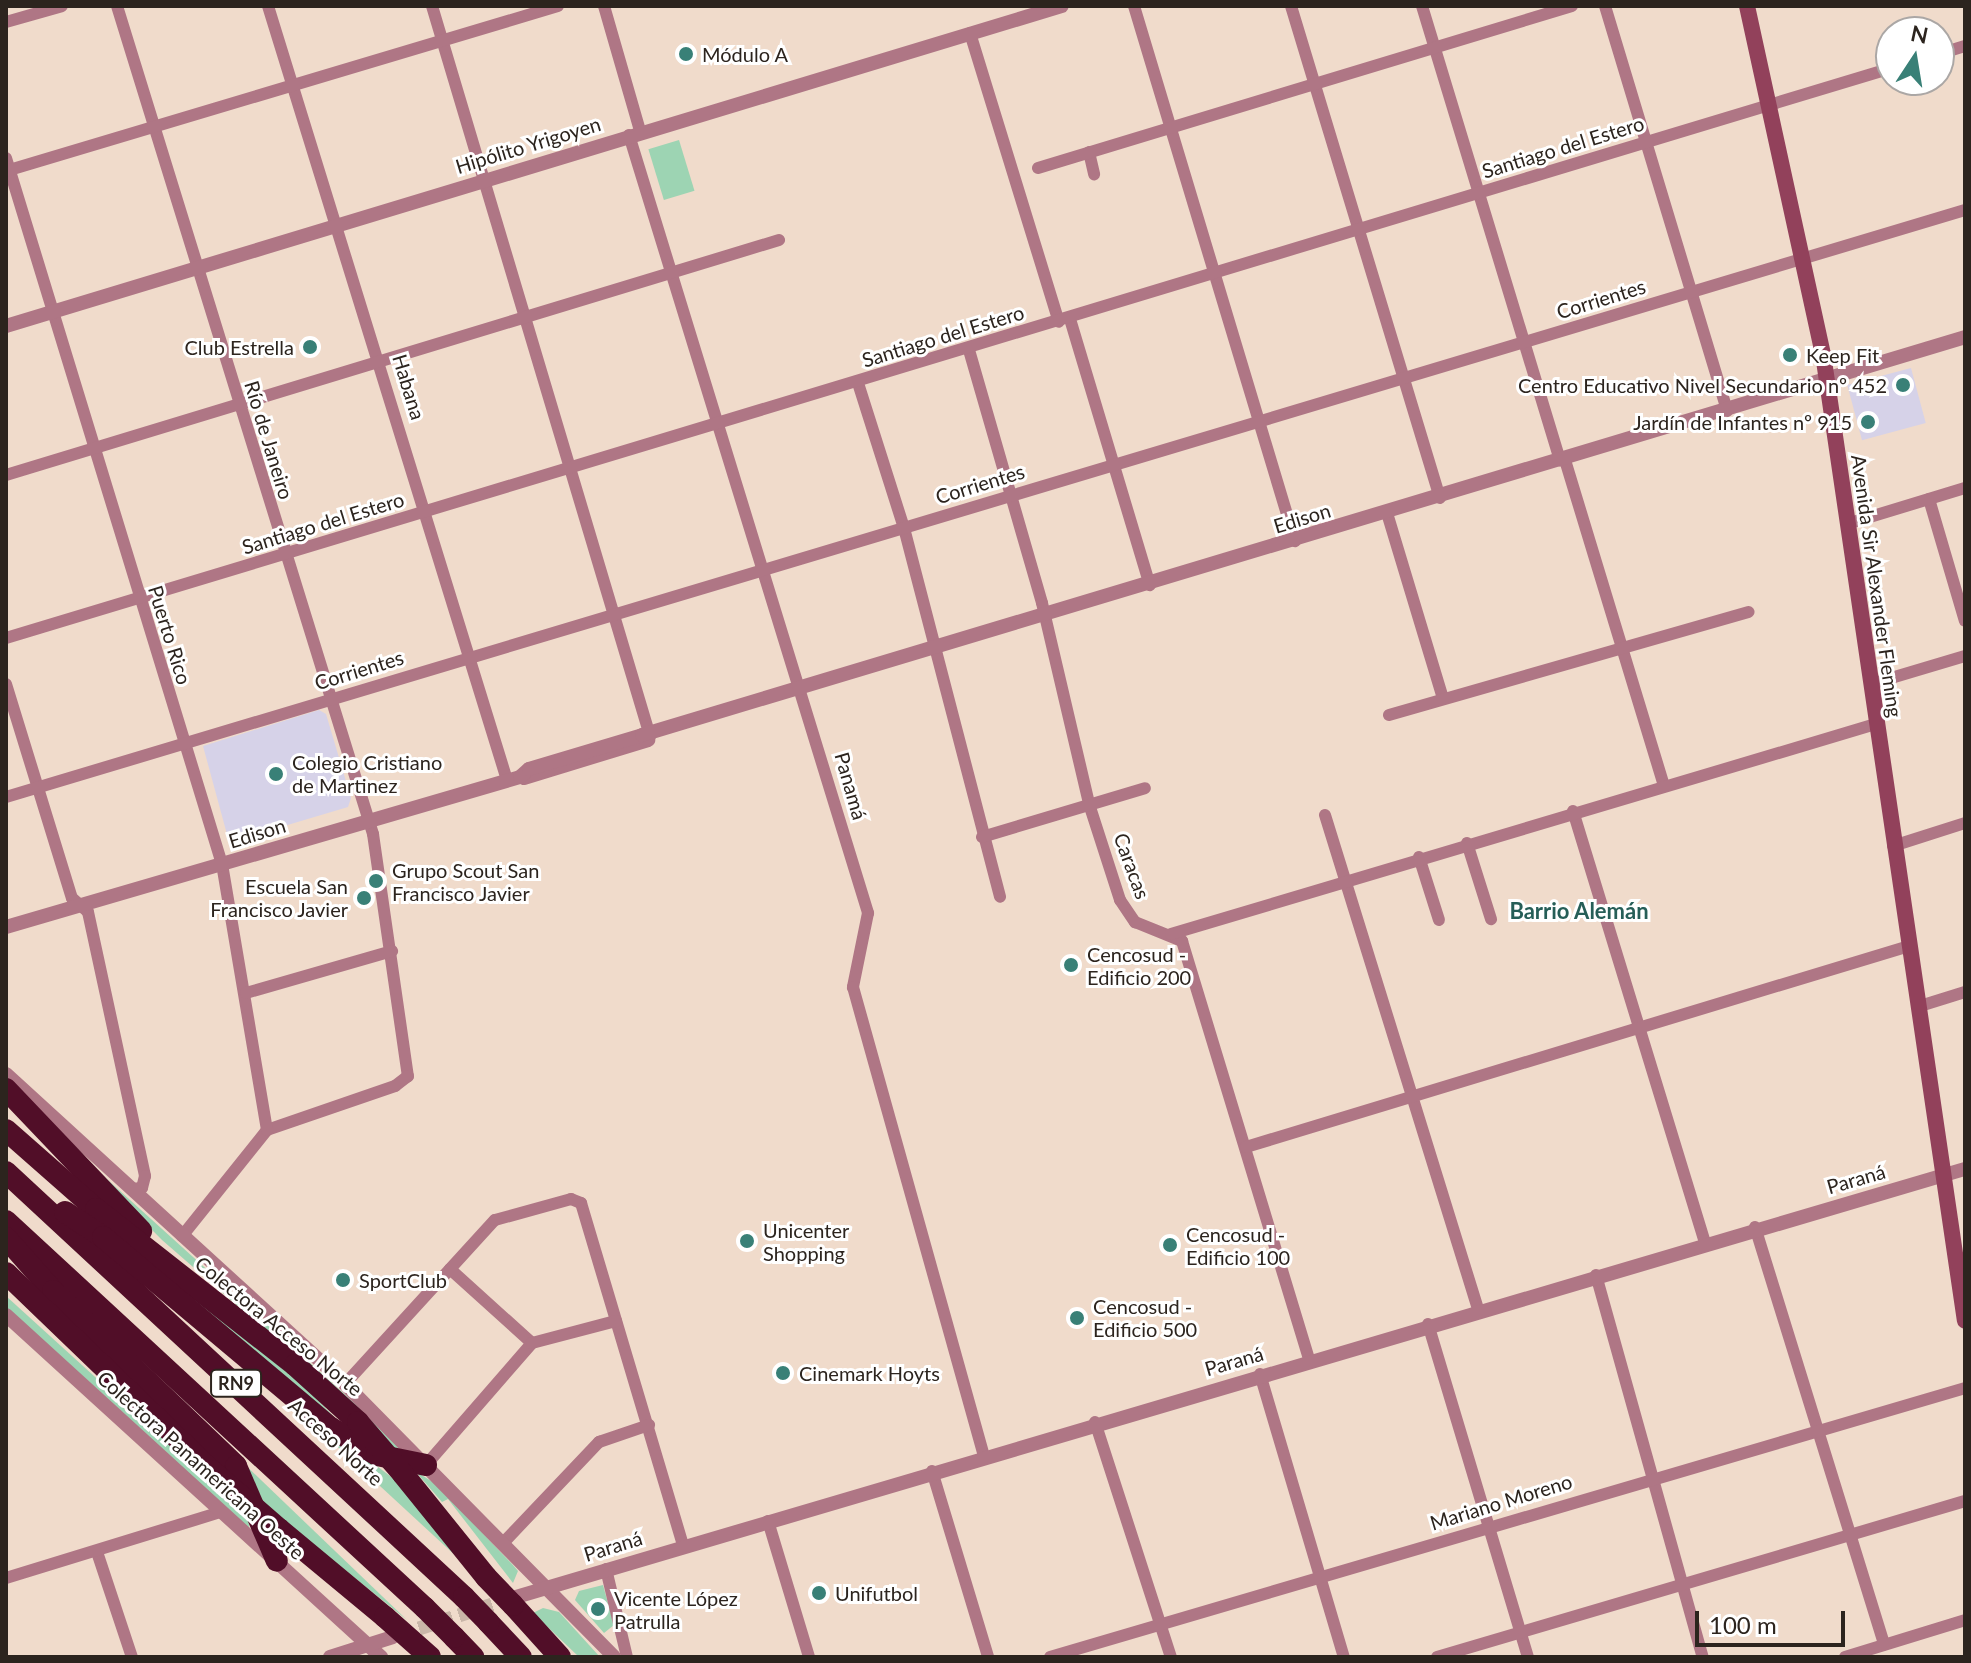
<!DOCTYPE html>
<html>
<head>
<meta charset="utf-8">
<style>
	body { margin:0 }
	#map { position:relative; width:1971px; height:1663px; overflow:hidden; background:#f0dbcb; font-family:Lato,sans-serif }
	div>[style] { position:absolute }
	.education>* { inset:0; background:#d6d2e8; transform-origin:0 0 }
	.green>* { inset:0; background:#9dd4b3; transform-origin:0 0 }
	.tertiary-tunnel>* { height:14px; margin-top:-7px; transform-origin:0; background:repeating-linear-gradient(90deg,#c9b6a8 0 14px,transparent 0 21px) }
	.minor>* { height:12px; margin:-6px; padding:0 6px; transform-origin:6px; border-radius:6px; background:#af7685 }
	.tertiary>* { height:14px; margin:-7px; padding:0 7px; transform-origin:7px; border-radius:7px; background:#af7685 }
	.secondary>* { height:16px; margin:-8px; padding:0 8px; transform-origin:8px; border-radius:8px; background:#92415b }
	.motorway>* { height:22px; margin:-11px; padding:0 11px; transform-origin:11px; border-radius:11px; background:#510e28 }
	.motorway-bridge>* { height:22px; margin:-11px; padding:0 11px; transform-origin:11px; border-radius:11px; background:#510e28 }
	.dots>* { width:22px; height:22px; translate:-50% -50%; box-sizing:border-box; border:4px solid #fff; border-radius:50% }
	span { translate:-50% -50%; white-space:nowrap; text-align:center; line-height:1.15; -webkit-text-stroke:6px #fff; paint-order:stroke }
	.shield-label span { padding:2px 6px; background:#fff; border:2px solid; border-radius:6px; -webkit-text-stroke-width:0 }
	.shield-label { font-size:18px; color:#2c241e; font-weight:700 }
	.poi-label { font-size:20px; color:#2c241e }
	.left { translate:0 -50%; text-align:left }
	.right { translate:-100% -50%; text-align:right }
	.street-label { font-size:20px; color:#2c241e }
	.neighbourhood-label { font-size:22px; color:#265e57; font-weight:700 }
	.frame { position:absolute; inset:0; border:8px solid #2c241e; pointer-events:none }
	.north { position:absolute; left:1875px; top:16px; width:80px; height:80px; box-sizing:border-box; background:#fff; border:2px solid #aba7a5; border-radius:50%; rotate:12deg; font-size:22px; font-weight:700; line-height:32px; text-align:center; color:#2c241e }
	.north::after { content:''; display:block; margin:auto; width:28px; height:36px; background:#398077; clip-path:polygon(50% 0,100% 100%,50% 72%,0 100%) }
	.scale { position:absolute; left:1695px; top:1611px; width:150px; height:36px; box-sizing:border-box; border:4px solid #2c241e; border-top:0; padding-left:10px; font-size:24px; line-height:28px; white-space:nowrap; color:#2c241e; -webkit-text-stroke:6px #fff; paint-order:stroke }
</style>
</head>
<body>
<div id="map">
	<div class="education">
		<div style="left:1911px;top:368px;width:57px;height:66px;rotate:75deg"></div>
		<div style="clip-path:polygon(319px 710px,326px 714px,351px 798px,348px 807px,234px 841px,228px 838px,203px 746px)"></div>
	</div>
	<div class="green">
		<div style="left:679px;top:140px;width:53px;height:32px;rotate:73deg"></div>
		<div style="clip-path:polygon(57px 1134px,412px 1455px,400px 1457px,323px 1380px,162px 1240px)"></div>
		<div style="clip-path:polygon(86px 1212px,294px 1376px,352px 1435px)"></div>
		<div style="clip-path:polygon(6px 1296px,248px 1516px,250px 1534px,6px 1307px)"></div>
		<div style="clip-path:polygon(276px 1390px,394px 1479px,458px 1558px)"></div>
		<div style="clip-path:polygon(238px 1458px,407px 1620px,257px 1499px)"></div>
		<div style="clip-path:polygon(415px 1471px,436px 1484px,512px 1564px,518px 1571px,513px 1583px,448px 1499px,442px 1502px)"></div>
		<div style="clip-path:polygon(603px 1585px,614px 1625px,604px 1633px,575px 1600px,579px 1591px)"></div>
		<div style="clip-path:polygon(543px 1608px,559px 1612px,600px 1657px,579px 1657px,533px 1613px)"></div>
	</div>
	<div class="tertiary-tunnel">
		<div style="left:399px;top:1635px;width:119px;rotate:-18.1deg"></div>
	</div>
	<div class="minor">
		<div style="left:117px;top:6px;width:867px;rotate:72.82deg"></div>
		<div style="left:373px;top:834px;width:245px;rotate:81.8deg"></div>
		<div style="left:408px;top:1076px;width:16px;rotate:142deg"></div>
		<div style="left:395px;top:1086px;width:135px;rotate:161deg"></div>
		<div style="left:267px;top:1130px;width:136px;rotate:128.7deg"></div>
		<div style="left:268px;top:6px;width:810px;rotate:72.84deg"></div>
		<div style="left:432px;top:6px;width:762px;rotate:73.37deg"></div>
		<div style="left:604px;top:6px;width:130px;rotate:73.9deg"></div>
		<div style="left:1134px;top:6px;width:559px;rotate:73.25deg"></div>
		<div style="left:1291px;top:6px;width:514px;rotate:73.15deg"></div>
		<div style="left:1422px;top:6px;width:475px;rotate:73.1deg"></div>
		<div style="left:1605px;top:6px;width:423px;rotate:73.2deg"></div>
		<div style="left:6px;top:22px;width:58px;rotate:-15.9deg"></div>
		<div style="left:970px;top:33px;width:302px;rotate:72.9deg"></div>
		<div style="left:1939px;top:54px;width:27px;rotate:-17deg"></div>
		<div style="left:629px;top:135px;width:814px;rotate:72.92deg"></div>
		<div style="left:868px;top:913px;width:76px;rotate:101.5deg"></div>
		<div style="left:853px;top:987px;width:486px;rotate:74.4deg"></div>
		<div style="left:1089px;top:152px;width:23px;rotate:77deg"></div>
		<div style="left:6px;top:158px;width:738px;rotate:72.99deg"></div>
		<div style="left:222px;top:864px;width:270px;rotate:80.4deg"></div>
		<div style="left:1038px;top:168px;width:558px;rotate:-16.88deg"></div>
		<div style="left:6px;top:171px;width:576px;rotate:-16.64deg"></div>
		<div style="left:1070px;top:319px;width:278px;rotate:73.3deg"></div>
		<div style="left:969px;top:350px;width:263px;rotate:73.9deg"></div>
		<div style="left:1042px;top:603px;width:210px;rotate:76.8deg"></div>
		<div style="left:1090px;top:807px;width:98px;rotate:72.1deg"></div>
		<div style="left:1120px;top:900px;width:27px;rotate:56deg"></div>
		<div style="left:1135px;top:922px;width:51px;rotate:22deg"></div>
		<div style="left:1182px;top:941px;width:437px;rotate:73.1deg"></div>
		<div style="left:858px;top:383px;width:152px;rotate:72.4deg"></div>
		<div style="left:904px;top:528px;width:381px;rotate:75.4deg"></div>
		<div style="left:1565px;top:460px;width:341px;rotate:73.1deg"></div>
		<div style="left:6px;top:475px;width:808px;rotate:-16.91deg"></div>
		<div style="left:1929px;top:499px;width:127px;rotate:73.6deg"></div>
		<div style="left:1387px;top:513px;width:193px;rotate:73.2deg"></div>
		<div style="left:1850px;top:523px;width:120px;rotate:-16.9deg"></div>
		<div style="left:6px;top:638px;width:1969px;rotate:-16.82deg"></div>
		<div style="left:6px;top:684px;width:224px;rotate:72.9deg"></div>
		<div style="left:72px;top:898px;width:21px;rotate:41deg"></div>
		<div style="left:88px;top:912px;width:270px;rotate:77.8deg"></div>
		<div style="left:145px;top:1176px;width:12px;rotate:104deg"></div>
		<div style="left:142px;top:1188px;width:10px;rotate:174deg"></div>
		<div style="left:1871px;top:684px;width:98px;rotate:-16.6deg"></div>
		<div style="left:1389px;top:715px;width:374px;rotate:-16deg"></div>
		<div style="left:6px;top:797px;width:2045px;rotate:-16.68deg"></div>
		<div style="left:1573px;top:811px;width:451px;rotate:73deg"></div>
		<div style="left:1325px;top:815px;width:517px;rotate:72.79deg"></div>
		<div style="left:982px;top:837px;width:170px;rotate:-16.7deg"></div>
		<div style="left:1467px;top:843px;width:80px;rotate:72.5deg"></div>
		<div style="left:1893px;top:846px;width:76px;rotate:-17.7deg"></div>
		<div style="left:1419px;top:857px;width:66px;rotate:72.4deg"></div>
		<div style="left:1171px;top:934px;width:736px;rotate:-16.59deg"></div>
		<div style="left:246px;top:993px;width:152px;rotate:-16deg"></div>
		<div style="left:1920px;top:1006px;width:47px;rotate:-17.3deg"></div>
		<div style="left:1246px;top:1147px;width:693px;rotate:-16.87deg"></div>
		<div style="left:1755px;top:1227px;width:437px;rotate:72.8deg"></div>
		<div style="left:450px;top:1269px;width:110px;rotate:42.1deg"></div>
		<div style="left:1596px;top:1275px;width:397px;rotate:74.4deg"></div>
		<div style="left:1428px;top:1324px;width:348px;rotate:73.3deg"></div>
		<div style="left:1260px;top:1374px;width:295px;rotate:73.5deg"></div>
		<div style="left:345px;top:1384px;width:222px;rotate:-47.6deg"></div>
		<div style="left:495px;top:1220px;width:79px;rotate:-15.4deg"></div>
		<div style="left:571px;top:1199px;width:11px;rotate:22deg"></div>
		<div style="left:581px;top:1203px;width:357px;rotate:73.4deg"></div>
		<div style="left:1095px;top:1422px;width:247px;rotate:72.1deg"></div>
		<div style="left:426px;top:1465px;width:162px;rotate:-49deg"></div>
		<div style="left:532px;top:1343px;width:87px;rotate:-14.7deg"></div>
		<div style="left:932px;top:1471px;width:194px;rotate:73.2deg"></div>
		<div style="left:768px;top:1521px;width:142px;rotate:73.2deg"></div>
		<div style="left:505px;top:1541px;width:137px;rotate:-46.5deg"></div>
		<div style="left:599px;top:1442px;width:53px;rotate:-18.8deg"></div>
		<div style="left:97px;top:1552px;width:111px;rotate:71.6deg"></div>
		<div style="left:606px;top:1569px;width:90px;rotate:76.6deg"></div>
		<div style="left:6px;top:1578px;width:224px;rotate:-17.1deg"></div>
		<div style="left:1050px;top:1657px;width:954px;rotate:-16.38deg"></div>
		<div style="left:1437px;top:1657px;width:551px;rotate:-16.46deg"></div>
		<div style="left:1845px;top:1657px;width:126px;rotate:-17.1deg"></div>
	</div>
	<div class="tertiary">
		<div style="left:6px;top:326px;width:1103px;rotate:-16.86deg"></div>
		<div style="left:524px;top:778px;width:130px;rotate:-17deg"></div>
		<div style="left:6px;top:927px;width:535px;rotate:-16.27deg"></div>
		<div style="left:520px;top:777px;width:12px;rotate:-42deg"></div>
		<div style="left:529px;top:769px;width:118px;rotate:-16.7deg"></div>
		<div style="left:642px;top:735px;width:1382px;rotate:-16.74deg"></div>
		<div style="left:6px;top:1074px;width:459px;rotate:42.4deg"></div>
		<div style="left:345px;top:1384px;width:383px;rotate:45.4deg"></div>
		<div style="left:6px;top:1315px;width:508px;rotate:42.36deg"></div>
		<div style="left:516px;top:1597px;width:1511px;rotate:-16.46deg"></div>
		<div style="left:330px;top:1657px;width:66px;rotate:-17.6deg"></div>
	</div>
	<div class="secondary">
		<div style="left:1747px;top:6px;width:356px;rotate:77.7deg"></div>
		<div style="left:1823px;top:354px;width:977px;rotate:81.65deg"></div>
	</div>
	<div class="motorway">
		<div style="left:6px;top:1089px;width:196px;rotate:46.4deg"></div>
		<div style="left:6px;top:1130px;width:120px;rotate:41.3deg"></div>
		<div style="left:96px;top:1209px;width:253px;rotate:38.1deg"></div>
		<div style="left:295px;top:1365px;width:85px;rotate:42.1deg"></div>
		<div style="left:6px;top:1172px;width:625px;rotate:42.86deg"></div>
		<div style="left:65px;top:1212px;width:45px;rotate:33.3deg"></div>
		<div style="left:103px;top:1237px;width:297px;rotate:40deg"></div>
		<div style="left:331px;top:1428px;width:53px;rotate:30.4deg"></div>
		<div style="left:377px;top:1455px;width:50px;rotate:11.5deg"></div>
		<div style="left:6px;top:1221px;width:570px;rotate:42.73deg"></div>
		<div style="left:6px;top:1238px;width:71px;rotate:48.4deg"></div>
		<div style="left:53px;top:1291px;width:253px;rotate:43.7deg"></div>
		<div style="left:236px;top:1466px;width:103px;rotate:66.7deg"></div>
		<div style="left:6px;top:1273px;width:286px;rotate:43.9deg"></div>
		<div style="left:403px;top:1474px;width:132px;rotate:51.1deg"></div>
		<div style="left:279px;top:1529px;width:138px;rotate:39.7deg"></div>
		<div style="left:513px;top:1605px;width:70px;rotate:47.9deg"></div>
		<div style="left:488px;top:1622px;width:48px;rotate:46.7deg"></div>
		<div style="left:454px;top:1637px;width:28px;rotate:46deg"></div>
	</div>
	<div class="motorway-bridge">
		<div style="left:358px;top:1422px;width:69px;rotate:49.1deg"></div>
		<div style="left:212px;top:1471px;width:89px;rotate:40.9deg"></div>
		<div style="left:486px;top:1577px;width:39px;rotate:46deg"></div>
		<div style="left:464px;top:1597px;width:35px;rotate:46deg"></div>
		<div style="left:425px;top:1608px;width:41px;rotate:45deg"></div>
		<div style="left:385px;top:1617px;width:60px;rotate:41.6deg"></div>
	</div>
	<div class="dots">
		<div style="left:686px;top:54px;background:#398077"></div>
		<div style="left:310px;top:347px;background:#398077"></div>
		<div style="left:1790px;top:355px;background:#398077"></div>
		<div style="left:1903px;top:385px;background:#398077"></div>
		<div style="left:1868px;top:422px;background:#398077"></div>
		<div style="left:276px;top:774px;background:#398077"></div>
		<div style="left:376px;top:881px;background:#398077"></div>
		<div style="left:364px;top:898px;background:#398077"></div>
		<div style="left:1071px;top:965px;background:#398077"></div>
		<div style="left:747px;top:1241px;background:#398077"></div>
		<div style="left:1170px;top:1245px;background:#398077"></div>
		<div style="left:343px;top:1280px;background:#398077"></div>
		<div style="left:1077px;top:1318px;background:#398077"></div>
		<div style="left:783px;top:1373px;background:#398077"></div>
		<div style="left:819px;top:1593px;background:#398077"></div>
		<div style="left:598px;top:1609px;background:#398077"></div>
	</div>
	<div class="shield-label">
		<span style="left:236px;top:1383px">RN9</span>
	</div>
	<div class="poi-label">
		<span class="left" style="left:702px;top:54px">Módulo A</span>
		<span class="right" style="left:294px;top:347px">Club Estrella</span>
		<span class="left" style="left:1806px;top:355px">Keep Fit</span>
		<span class="right" style="left:1887px;top:385px">Centro Educativo Nivel Secundario nº 452</span>
		<span class="right" style="left:1852px;top:422px">Jardín de Infantes nº 915</span>
		<span class="left" style="left:292px;top:774px">Colegio Cristiano<br>de Martinez</span>
		<span class="left" style="left:392px;top:882px">Grupo Scout San<br>Francisco Javier</span>
		<span class="right" style="left:348px;top:898px">Escuela San<br>Francisco Javier</span>
		<span class="left" style="left:1087px;top:966px">Cencosud -<br>Edificio 200</span>
		<span class="left" style="left:763px;top:1242px">Unicenter<br>Shopping</span>
		<span class="left" style="left:1186px;top:1246px">Cencosud -<br>Edificio 100</span>
		<span class="left" style="left:359px;top:1280px">SportClub</span>
		<span class="left" style="left:1093px;top:1318px">Cencosud -<br>Edificio 500</span>
		<span class="left" style="left:799px;top:1373px">Cinemark Hoyts</span>
		<span class="left" style="left:835px;top:1593px">Unifutbol</span>
		<span class="left" style="left:614px;top:1610px">Vicente López<br>Patrulla</span>
	</div>
	<div class="street-label">
		<span style="left:528px;top:145px;rotate:-17deg">Hipólito Yrigoyen</span>
		<span style="left:1563px;top:147px;rotate:-17deg">Santiago del Estero</span>
		<span style="left:1601px;top:299px;rotate:-17deg">Corrientes</span>
		<span style="left:943px;top:336px;rotate:-17deg">Santiago del Estero</span>
		<span style="left:409px;top:387px;rotate:73deg">Habana</span>
		<span style="left:269px;top:440px;rotate:73deg">Río de Janeiro</span>
		<span style="left:980px;top:484px;rotate:-17deg">Corrientes</span>
		<span style="left:1302px;top:518px;rotate:-17deg">Edison</span>
		<span style="left:323px;top:523px;rotate:-17deg">Santiago del Estero</span>
		<span style="left:1877px;top:586px;rotate:82deg">Avenida Sir Alexander Fleming</span>
		<span style="left:170px;top:635px;rotate:73deg">Puerto Rico</span>
		<span style="left:359px;top:670px;rotate:-17deg">Corrientes</span>
		<span style="left:851px;top:786px;rotate:74deg">Panamá</span>
		<span style="left:257px;top:833px;rotate:-17deg">Edison</span>
		<span style="left:1132px;top:866px;rotate:70deg">Caracas</span>
		<span style="left:1856px;top:1179px;rotate:-16deg">Paraná</span>
		<span style="left:279px;top:1326px;rotate:39deg">Colectora Acceso Norte</span>
		<span style="left:1234px;top:1361px;rotate:-16deg">Paraná</span>
		<span style="left:336px;top:1442px;rotate:42deg">Acceso Norte</span>
		<span style="left:201px;top:1465px;rotate:42deg">Colectora Panamericana Oeste</span>
		<span style="left:1501px;top:1502px;rotate:-17deg">Mariano Moreno</span>
		<span style="left:613px;top:1546px;rotate:-17deg">Paraná</span>
	</div>
	<div class="neighbourhood-label">
		<span style="left:1579px;top:911px">Barrio Alemán</span>
	</div>
	<div class="frame"></div>
	<div class="north">N</div>
	<div class="scale">100 m</div>
</div>
</body>
</html>
